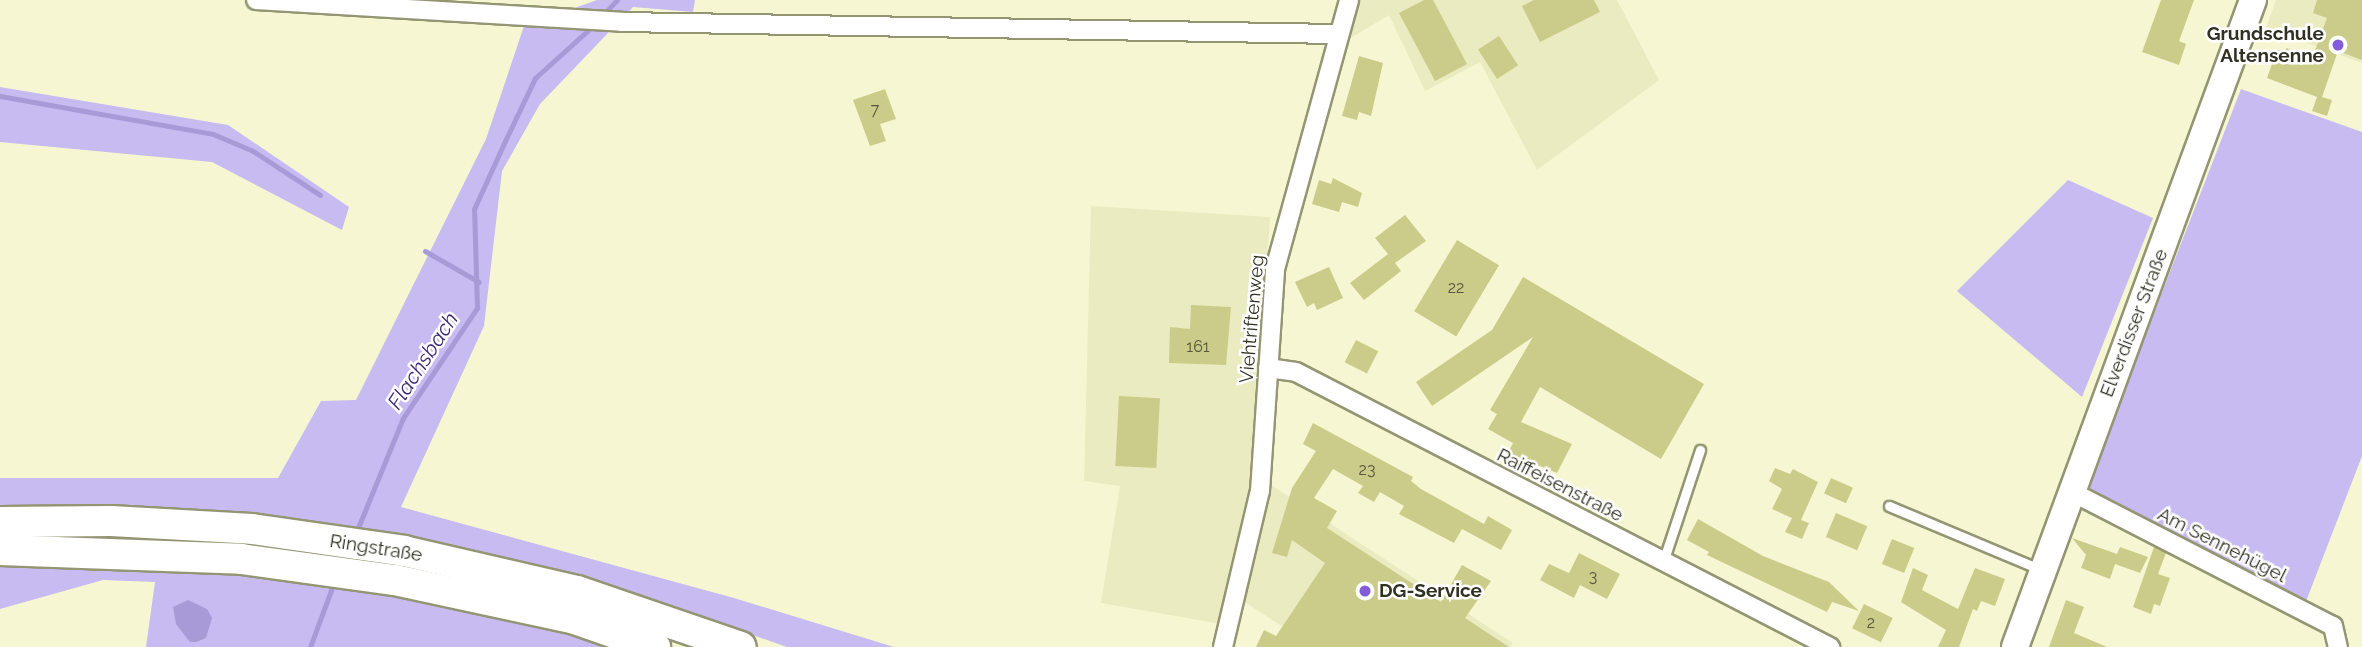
<!DOCTYPE html>
<html>
<head>
<meta charset="utf-8">
<style>
	body { margin:0 }
	#map { position:relative; width:2362px; height:647px; overflow:hidden; background:#f6f7d2; font-family:Raleway,sans-serif }
	div>[style] { position:absolute }
	.built>* { inset:0; background:#eaebc0 }
	.green>* { inset:0; background:#c7bbf2 }
	.water>* { inset:0; background:#a89ad7 }
	.stream>* { height:5px; margin:-2.5px; padding:0 2.5px; transform-origin:2.5px; border-radius:2.5px; background:#a89ad7 }
	.building>* { inset:0; background:#cbcc89; transform-origin:0 0 }
	.roads { filter:drop-shadow(2px 0 #949573) drop-shadow(-2px 0 #949573) drop-shadow(0 2px #949573) drop-shadow(0 -2px #949573) }
	.service>* { height:9px; margin:-4.5px; padding:0 4.5px; transform-origin:4.5px; border-radius:4.5px; background:#fff }
	.minor>* { height:18px; margin:-9px; padding:0 9px; transform-origin:9px; border-radius:9px; background:#fff }
	.secondary>* { height:26px; margin:-13px; padding:0 13px; transform-origin:13px; border-radius:13px; background:#fff }
	.trunk>* { height:30px; margin:-15px; padding:0 15px; transform-origin:15px; border-radius:15px; background:#fff }
	.dots>* { width:19px; height:19px; translate:-50% -50%; box-sizing:border-box; border:4px solid #fff; border-radius:50% }
	span { translate:-50% -50%; white-space:nowrap; text-align:center; line-height:1.15; -webkit-text-stroke:5px #fff; paint-order:stroke }
	.number-label { font-size:16px; color:#57583c }
	.number-label span { -webkit-text-stroke-width:0 }
	.poi-label { font-size:19px; color:#303123; font-weight:700 }
	.right { translate:-100% -50%; text-align:right }
	.left { translate:0 -50%; text-align:left }
	.street-label { font-size:19px; color:#303123 }
	.water-label { font-size:21px; color:#3f286f; font-style:italic }
</style>
</head>
<body>
<div id="map">
	<div class="built">
		<div style="clip-path:polygon(1357px 0,1617px 0,1659px 80px,1537px 170px,1480px 62px,1425px 91px,1389px 15px,1349px 39px)"></div>
		<div style="clip-path:polygon(2276px 0,2362px 0,2362px 63px,2266px 28px)"></div>
		<div style="clip-path:polygon(1091px 206px,1270px 217px,1252px 487px,1221px 624px,1101px 603px,1120px 486px,1084px 481px)"></div>
		<div style="clip-path:polygon(1268px 483px,1513px 643px,1510px 647px,1314px 647px,1243px 601px)"></div>
	</div>
	<div class="green">
		<div style="clip-path:polygon(597px 0,695px 0,693px 12px,633px 7px,540px 104px,502px 171px,484px 326px,401px 507px,734px 598px,894px 647px,787px 647px,649px 599px,409px 536px,211px 511px,78px 505px,0 509px,0 478px,278px 478px,321px 401px,356px 400px,486px 139px,524px 26px)"></div>
		<div style="clip-path:polygon(0 87px,228px 125px,349px 207px,342px 230px,212px 162px,0 142px)"></div>
		<div style="clip-path:polygon(2241px 89px,2362px 132px,2362px 456px,2305px 604px,2085px 491px)"></div>
		<div style="clip-path:polygon(2068px 180px,2153px 218px,2082px 397px,1957px 291px)"></div>
		<div style="clip-path:polygon(0 564px,99px 565px,264px 578px,403px 597px,544px 625px,610px 647px,146px 647px,155px 582px,103px 580px,0 609px)"></div>
	</div>
	<div class="water">
		<div style="clip-path:polygon(188px 600px,207px 609px,212px 618px,206px 638px,196px 642px,190px 642px,176px 624px,173px 607px)"></div>
	</div>
	<div class="stream">
		<div style="left:602px;top:16px;width:22px;rotate:-47deg"></div>
		<div style="left:0;top:96px;width:216px;rotate:10.1deg"></div>
		<div style="left:213px;top:134px;width:43px;rotate:23deg"></div>
		<div style="left:253px;top:151px;width:80px;rotate:33.3deg"></div>
		<div style="left:425px;top:251px;width:62px;rotate:29.9deg"></div>
		<div style="left:355px;top:535px;width:126px;rotate:-67.7deg"></div>
		<div style="left:403px;top:418px;width:133px;rotate:-56.1deg"></div>
		<div style="left:477px;top:308px;width:99px;rotate:-91.7deg"></div>
		<div style="left:474px;top:209px;width:75px;rotate:-65.5deg"></div>
		<div style="left:505px;top:141px;width:70px;rotate:-64.5deg"></div>
		<div style="left:535px;top:78px;width:82px;rotate:-42deg"></div>
		<div style="left:310px;top:647px;width:69px;rotate:-69.7deg"></div>
	</div>
	<div class="building">
		<div style="clip-path:polygon(1424px 0,1433px 0,1467px 64px,1435px 81px,1399px 13px)"></div>
		<div style="clip-path:polygon(1534px 0,1594px 0,1600px 12px,1540px 42px,1522px 6px)"></div>
		<div style="clip-path:polygon(2161px 0,2194px 0,2179px 41px,2186px 44px,2179px 65px,2142px 52px)"></div>
		<div style="clip-path:polygon(2317px 0,2362px 0,2362px 60px,2338px 51px,2322px 97px,2332px 100px,2327px 116px,2312px 111px,2317px 97px,2267px 78px,2277px 50px,2285px 52px,2286px 48px,2313px 56px,2327px 18px,2313px 13px)"></div>
		<div style="left:1499px;top:36px;width:35px;height:25px;rotate:57deg"></div>
		<div style="clip-path:polygon(1359px 56px,1383px 63px,1371px 116px,1359px 112px,1357px 120px,1342px 116px)"></div>
		<div style="clip-path:polygon(885px 89px,896px 119px,880px 124px,886px 141px,870px 146px,853px 100px)"></div>
		<div style="clip-path:polygon(1333px 178px,1362px 193px,1358px 207px,1342px 202px,1339px 212px,1312px 204px,1319px 180px,1331px 184px)"></div>
		<div style="clip-path:polygon(1405px 215px,1426px 241px,1395px 263px,1401px 271px,1364px 300px,1350px 283px,1388px 254px,1375px 238px)"></div>
		<div style="left:1457px;top:240px;width:49px;height:83px;rotate:31deg"></div>
		<div style="clip-path:polygon(1329px 267px,1343px 298px,1317px 310px,1314px 303px,1307px 307px,1295px 282px)"></div>
		<div style="clip-path:polygon(1523px 277px,1704px 384px,1661px 459px,1540px 387px,1521px 422px,1572px 444px,1557px 473px,1508px 453px,1513px 443px,1488px 429px,1497px 414px,1490px 410px,1533px 337px,1432px 406px,1416px 382px,1492px 330px)"></div>
		<div style="clip-path:polygon(1191px 305px,1231px 307px,1226px 365px,1169px 363px,1170px 327px,1190px 329px)"></div>
		<div style="left:1356px;top:340px;width:25px;height:25px;rotate:27deg"></div>
		<div style="left:1119px;top:396px;width:41px;height:70px;rotate:3deg"></div>
		<div style="clip-path:polygon(1313px 423px,1413px 477px,1411px 481px,1421px 489px,1484px 524px,1488px 516px,1512px 530px,1501px 550px,1462px 529px,1454px 543px,1399px 514px,1404px 506px,1380px 492px,1374px 502px,1358px 493px,1363px 486px,1333px 469px,1314px 498px,1337px 511px,1327px 528px,1441px 602px,1462px 565px,1491px 581px,1465px 618px,1509px 647px,1256px 647px,1264px 630px,1276px 636px,1325px 563px,1292px 540px,1287px 557px,1272px 553px,1292px 488px,1316px 451px,1303px 444px)"></div>
		<div style="clip-path:polygon(1775px 468px,1790px 474px,1793px 469px,1818px 482px,1801px 520px,1809px 523px,1802px 539px,1785px 532px,1792px 518px,1772px 509px,1782px 489px,1769px 481px)"></div>
		<div style="left:1831px;top:478px;width:24px;height:17px;rotate:24deg"></div>
		<div style="left:1836px;top:513px;width:34px;height:26px;rotate:23deg"></div>
		<div style="clip-path:polygon(1698px 519px,1763px 556px,1829px 582px,1859px 611px,1832px 602px,1827px 612px,1707px 555px,1709px 552px,1687px 540px)"></div>
		<div style="clip-path:polygon(2072px 538px,2117px 554px,2120px 547px,2148px 557px,2140px 573px,2115px 564px,2110px 579px,2081px 568px,2086px 555px)"></div>
		<div style="left:1892px;top:539px;width:24px;height:27px;rotate:22deg"></div>
		<div style="clip-path:polygon(2154px 547px,2166px 553px,2158px 574px,2170px 578px,2160px 606px,2154px 604px,2151px 614px,2133px 607px)"></div>
		<div style="clip-path:polygon(1579px 553px,1620px 574px,1607px 599px,1580px 585px,1574px 598px,1540px 580px,1549px 564px,1569px 573px)"></div>
		<div style="clip-path:polygon(1913px 568px,1928px 575px,1922px 590px,1958px 609px,1975px 568px,2005px 579px,1995px 606px,1981px 601px,1977px 611px,1973px 609px,1959px 647px,1938px 647px,1946px 630px,1901px 602px)"></div>
		<div style="clip-path:polygon(2066px 600px,2084px 607px,2074px 633px,2107px 647px,2049px 647px)"></div>
		<div style="left:1864px;top:604px;width:32px;height:27px;rotate:26deg"></div>
	</div>
	<div class="roads">
		<div class="service">
			<div style="left:1889px;top:506px;width:166px;rotate:22.7deg"></div>
			<div style="left:1663px;top:562px;width:118px;rotate:-71.7deg"></div>
		</div>
		<div class="minor">
			<div style="left:256px;top:0;width:366px;rotate:3.4deg"></div>
			<div style="left:621px;top:22px;width:718px;rotate:0.96deg"></div>
			<div style="left:1268px;top:368px;width:28px;rotate:8deg"></div>
			<div style="left:1296px;top:372px;width:601px;rotate:27.25deg"></div>
			<div style="left:2072px;top:492px;width:293px;rotate:27.2deg"></div>
			<div style="left:2333px;top:626px;width:22px;rotate:77deg"></div>
			<div style="left:1223px;top:647px;width:160px;rotate:-76.7deg"></div>
			<div style="left:1260px;top:491px;width:223px;rotate:-86.1deg"></div>
			<div style="left:1275px;top:269px;width:279px;rotate:-74.6deg"></div>
		</div>
		<div class="secondary">
			<div style="left:2015px;top:647px;width:689px;rotate:-69.8deg"></div>
		</div>
		<div class="trunk">
			<div style="left:0;top:522px;width:111px;rotate:-0.5deg"></div>
			<div style="left:111px;top:521px;width:141px;rotate:3.2deg"></div>
			<div style="left:252px;top:529px;width:154px;rotate:8.2deg"></div>
			<div style="left:404px;top:551px;width:178px;rotate:13deg"></div>
			<div style="left:577px;top:591px;width:173px;rotate:18.9deg"></div>
			<div style="left:0;top:550px;width:241px;rotate:2.1deg"></div>
			<div style="left:241px;top:559px;width:155px;rotate:7.8deg"></div>
			<div style="left:395px;top:580px;width:184px;rotate:12.2deg"></div>
			<div style="left:575px;top:619px;width:85px;rotate:19.3deg"></div>
		</div>
	</div>
	<div class="dots">
		<div style="left:2338px;top:45px;background:#835dd8"></div>
		<div style="left:1365px;top:591px;background:#835dd8"></div>
	</div>
	<div class="number-label">
		<span style="left:875px;top:110px">7</span>
		<span style="left:1456px;top:288px">22</span>
		<span style="left:1198px;top:347px">161</span>
		<span style="left:1367px;top:470px">23</span>
		<span style="left:1593px;top:577px">3</span>
		<span style="left:1871px;top:623px">2</span>
	</div>
	<div class="poi-label">
		<span class="right" style="left:2324px;top:45px">Grundschule<br>Altensenne</span>
		<span class="left" style="left:1379px;top:591px">DG-Service</span>
	</div>
	<div class="street-label">
		<span style="left:1252px;top:319px;rotate:-85deg">Viehtriftenweg</span>
		<span style="left:2134px;top:323px;rotate:-69deg">Elverdisser Straße</span>
		<span style="left:1560px;top:485px;rotate:27deg">Raiffeisenstraße</span>
		<span style="left:2222px;top:545px;rotate:27deg">Am Sennehügel</span>
		<span style="left:376px;top:548px;rotate:9deg">Ringstraße</span>
	</div>
	<div class="water-label">
		<span style="left:423px;top:361px;rotate:-57deg">Flachsbach</span>
	</div>
</div>
</body>
</html>
